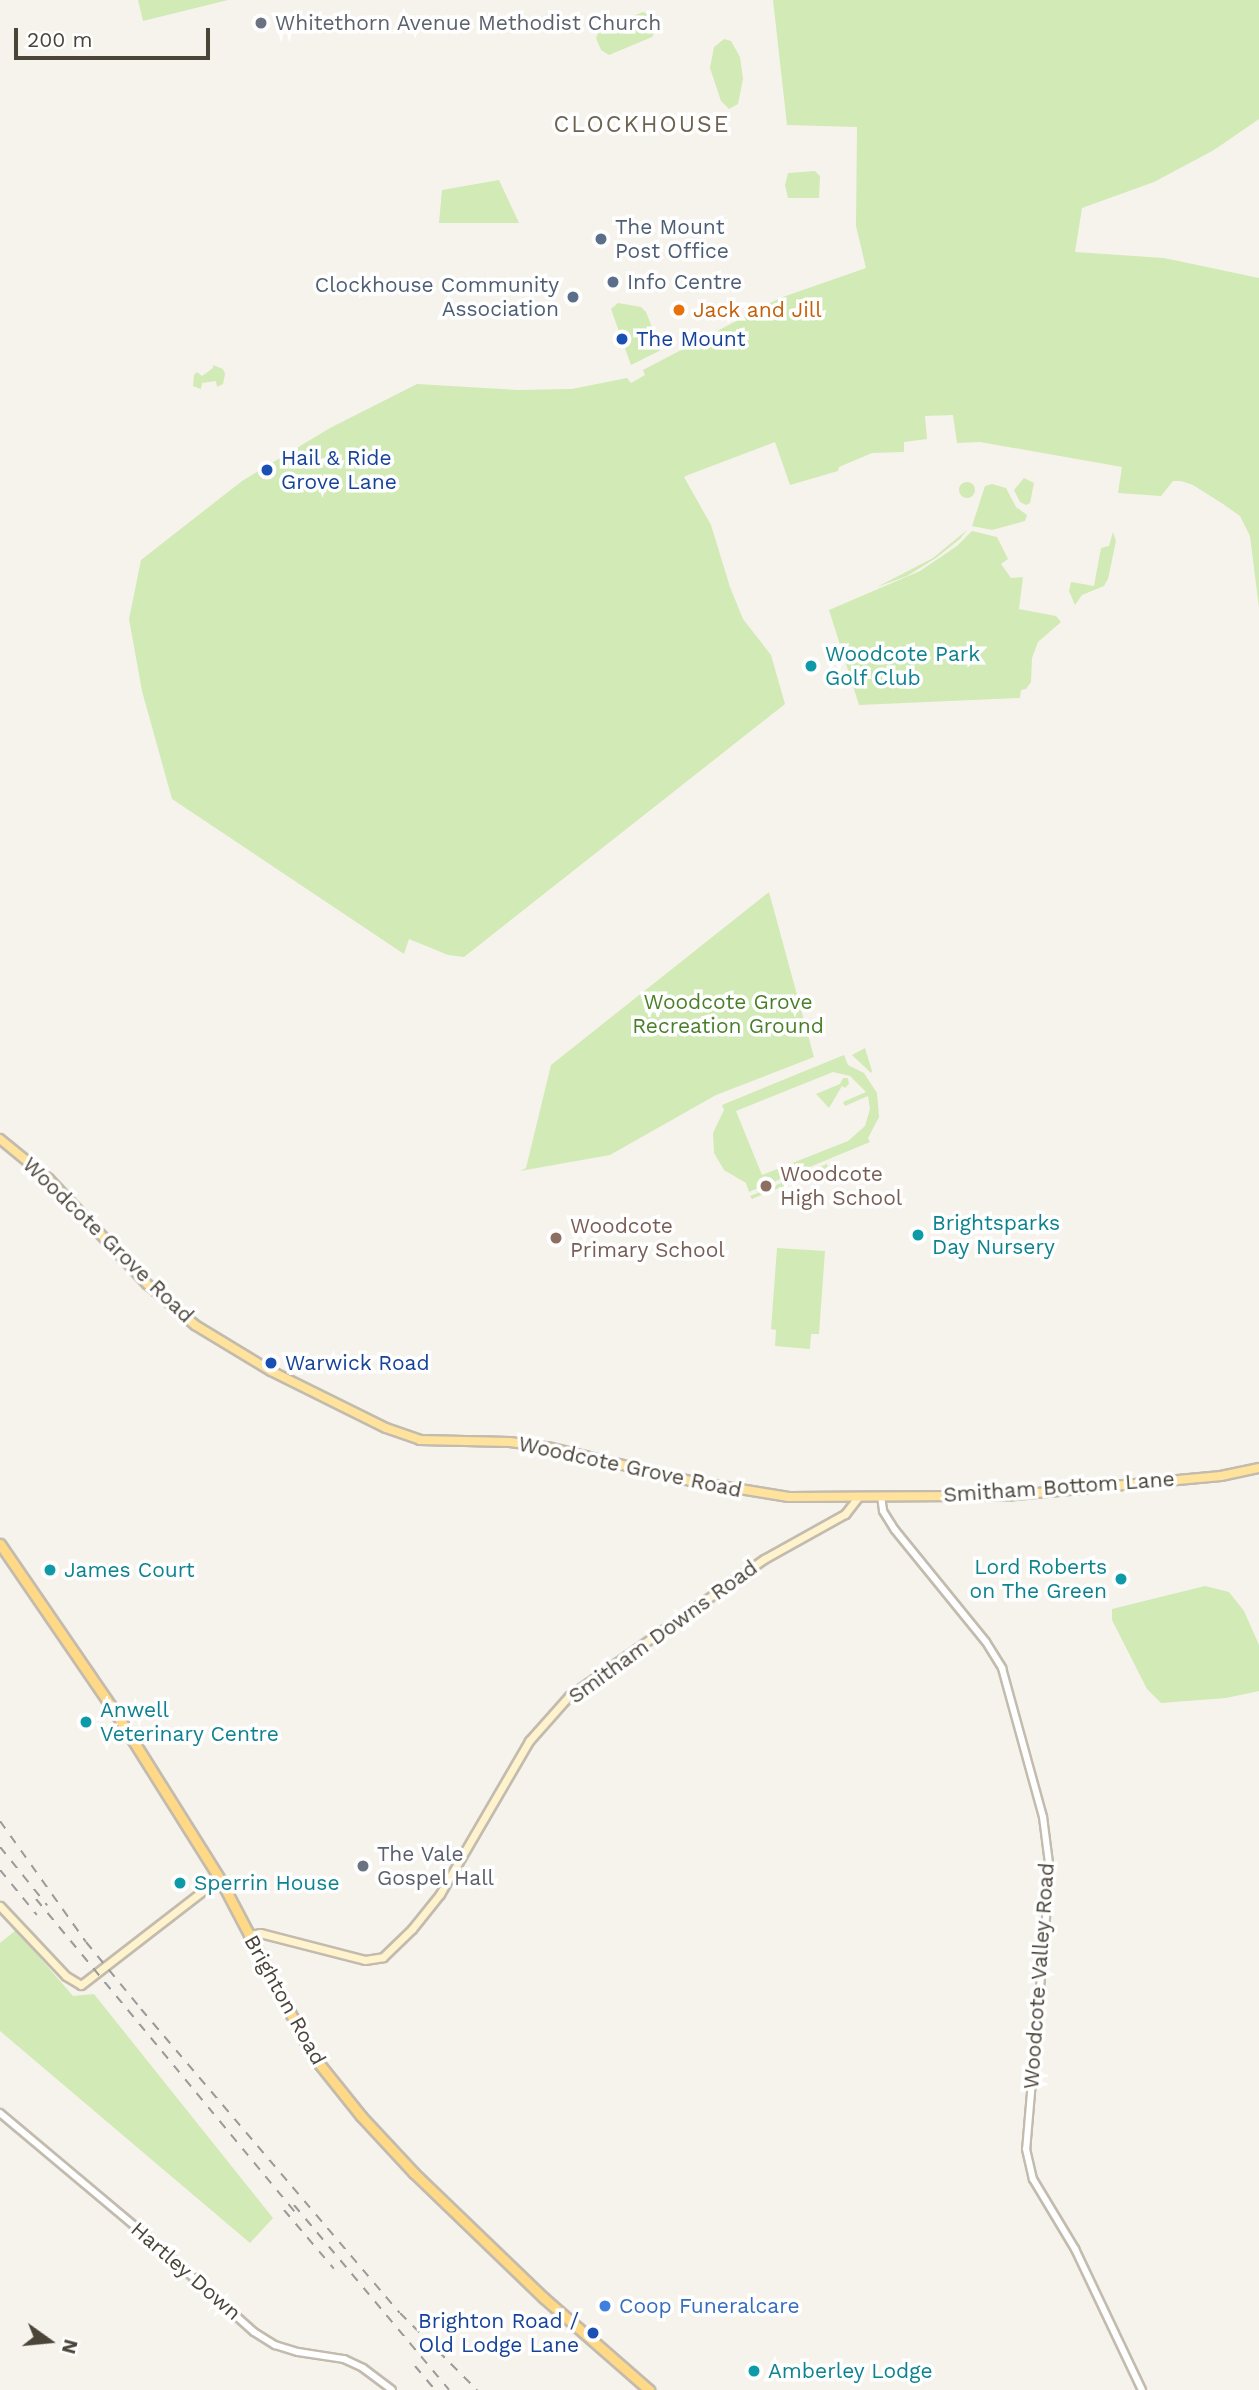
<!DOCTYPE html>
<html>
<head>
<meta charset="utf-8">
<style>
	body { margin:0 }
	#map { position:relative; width:1259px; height:2390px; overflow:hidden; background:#f6f3ec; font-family:"Work Sans",sans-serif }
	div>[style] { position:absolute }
	.green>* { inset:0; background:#d2eab5 }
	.round { border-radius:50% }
	.roads { filter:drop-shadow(2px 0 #c2bbae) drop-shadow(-2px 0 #c2bbae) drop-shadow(0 2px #c2bbae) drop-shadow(0 -2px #c2bbae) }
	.tertiary>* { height:6px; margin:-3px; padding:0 3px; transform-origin:3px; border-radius:3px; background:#fff }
	.secondary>* { height:7px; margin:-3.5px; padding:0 3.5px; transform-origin:3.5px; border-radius:3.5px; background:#fff3cd }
	.primary>* { height:8px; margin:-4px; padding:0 4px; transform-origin:4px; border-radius:4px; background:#ffe39c }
	.trunk>* { height:9px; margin:-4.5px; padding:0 4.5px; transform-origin:4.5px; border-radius:4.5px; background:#ffd985 }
	.rail>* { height:2px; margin-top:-1px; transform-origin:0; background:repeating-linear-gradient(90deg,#9a9a9a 0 9px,transparent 0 18px) }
	.dots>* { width:19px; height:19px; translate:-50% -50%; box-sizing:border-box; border:4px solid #fff; border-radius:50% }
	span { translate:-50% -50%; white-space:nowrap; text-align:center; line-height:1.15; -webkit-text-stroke:7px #fff; paint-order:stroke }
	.worship-label { font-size:21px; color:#5b616d }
	.left { translate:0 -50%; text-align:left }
	.service-label { font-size:21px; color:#4e5e75 }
	.right { translate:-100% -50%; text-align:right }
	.food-label { font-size:21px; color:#c56008 }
	.transit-label { font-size:21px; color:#164399 }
	.culture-label { font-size:21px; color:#0d838f }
	.park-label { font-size:21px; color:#4a7f2a }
	.education-label { font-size:21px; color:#785e54 }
	.street-label { font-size:21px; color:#4b4439 }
	.shop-label { font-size:21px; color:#366cbe }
	.neighbourhood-label { font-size:23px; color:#6e6250; letter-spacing:2px }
	.north { position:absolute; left:14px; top:2306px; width:70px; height:70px; -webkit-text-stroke:5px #fff; paint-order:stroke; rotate:105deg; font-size:19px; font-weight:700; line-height:28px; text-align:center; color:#4b4439 }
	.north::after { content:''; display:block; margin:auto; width:24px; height:32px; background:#4b4439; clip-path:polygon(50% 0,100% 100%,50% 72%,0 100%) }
	.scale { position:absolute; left:14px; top:28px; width:196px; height:32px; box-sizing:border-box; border:4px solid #4b4439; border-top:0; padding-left:9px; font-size:21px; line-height:24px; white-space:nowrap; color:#4b4439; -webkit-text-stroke:5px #fff; paint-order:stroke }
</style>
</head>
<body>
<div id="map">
	<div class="green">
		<div style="clip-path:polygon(138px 0,228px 0,143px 21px)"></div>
		<div style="clip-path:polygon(773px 0,1259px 0,1259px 119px,1214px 150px,1154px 182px,1082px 208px,1075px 252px,1164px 258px,1259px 278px,1259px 608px,1250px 536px,1240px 516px,1223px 504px,1193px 485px,1181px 481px,1173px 481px,1161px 496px,1118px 493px,1122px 467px,980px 442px,957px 443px,953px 415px,925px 416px,927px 439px,904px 442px,904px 452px,872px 453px,839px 467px,838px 471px,790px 485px,775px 442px,688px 475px,684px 477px,711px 525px,730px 587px,743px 619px,771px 655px,785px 704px,464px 957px,448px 955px,409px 939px,404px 954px,172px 799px,142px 691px,129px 619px,141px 560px,242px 481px,330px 428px,417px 384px,518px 390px,572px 389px,627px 378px,631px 383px,645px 375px,643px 370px,780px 298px,866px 268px,856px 226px,857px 127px,787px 125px)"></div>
		<div style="clip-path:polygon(643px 12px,650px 15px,653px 22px,656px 30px,652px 37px,609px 55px,601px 50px,596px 38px,600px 29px)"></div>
		<div style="clip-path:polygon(724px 39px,731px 41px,740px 57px,743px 79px,738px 104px,729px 109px,721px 101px,710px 68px,714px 47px)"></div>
		<div style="clip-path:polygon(815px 171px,820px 176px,819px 198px,788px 198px,785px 185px,788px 173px)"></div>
		<div style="clip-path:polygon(499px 180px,519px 223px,439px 223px,442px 190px)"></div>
		<div style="clip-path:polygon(618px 303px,641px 307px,646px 312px,661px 350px,631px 365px,611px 309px)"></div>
		<div style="clip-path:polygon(213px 365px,223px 369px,225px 374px,223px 384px,217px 387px,216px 381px,202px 383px,201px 389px,193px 386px,194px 375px,197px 372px,202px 376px,213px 368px)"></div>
		<div style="clip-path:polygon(1024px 478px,1034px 483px,1030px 503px,1026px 505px,1020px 502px,1014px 490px)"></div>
		<div class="round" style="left:959px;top:482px;width:16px;height:16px"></div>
		<div style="clip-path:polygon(992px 484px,1006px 488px,1016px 507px,1027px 515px,1025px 521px,992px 530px,972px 526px,985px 486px)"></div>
		<div style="clip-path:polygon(967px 530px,960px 539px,936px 558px,907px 576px,877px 587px,933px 558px)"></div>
		<div style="clip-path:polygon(972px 531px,997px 537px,1008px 559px,1001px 564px,1011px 578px,1023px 577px,1019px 609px,1056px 616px,1061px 622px,1038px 642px,1032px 658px,1031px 682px,1026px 689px,1021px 690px,1020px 698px,859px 705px,829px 610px,920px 571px,957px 546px)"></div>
		<div style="clip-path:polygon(1113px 532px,1116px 541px,1108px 579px,1104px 586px,1082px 595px,1075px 605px,1069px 591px,1071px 582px,1094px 586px,1101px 548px,1109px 546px)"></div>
		<div style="clip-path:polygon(769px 892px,814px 1057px,716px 1095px,610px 1155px,520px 1171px,526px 1168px,551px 1065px)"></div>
		<div style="clip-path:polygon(865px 1048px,872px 1071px,871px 1073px,852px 1055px)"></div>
		<div style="clip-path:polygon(evenodd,844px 1055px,848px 1065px,864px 1073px,877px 1093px,879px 1117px,868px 1138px,870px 1142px,749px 1192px,746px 1183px,724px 1170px,714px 1153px,713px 1133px,724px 1110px,722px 1105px,844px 1055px,833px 1072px,850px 1076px,866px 1092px,843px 1102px,845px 1106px,868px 1096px,870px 1109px,865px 1126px,848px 1141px,762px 1175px,736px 1111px,833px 1072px)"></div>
		<div style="clip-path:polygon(843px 1078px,848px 1078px,849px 1084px,845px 1088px,842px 1086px,829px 1108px,816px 1094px,840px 1084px)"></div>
		<div style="clip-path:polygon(827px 1164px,828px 1168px,752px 1199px,750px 1196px)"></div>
		<div style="clip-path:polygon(777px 1248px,825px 1251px,819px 1334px,811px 1334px,810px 1349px,775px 1346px,776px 1330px,771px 1329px)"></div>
		<div style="clip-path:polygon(1205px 1586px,1229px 1592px,1244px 1611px,1259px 1645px,1259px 1691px,1226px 1698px,1161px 1703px,1147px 1689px,1112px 1620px,1112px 1609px)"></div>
		<div style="clip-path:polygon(16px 1930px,73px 1996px,94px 1994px,273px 2218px,250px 2243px,0 2031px,0 1943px)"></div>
	</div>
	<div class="roads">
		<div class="tertiary">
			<div style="left:881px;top:1496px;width:15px;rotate:82deg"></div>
			<div style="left:883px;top:1511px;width:22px;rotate:58deg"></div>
			<div style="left:895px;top:1530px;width:144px;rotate:50.9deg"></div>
			<div style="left:986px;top:1642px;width:31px;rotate:58deg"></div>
			<div style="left:1002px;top:1668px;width:155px;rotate:74.6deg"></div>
			<div style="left:1043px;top:1817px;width:54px;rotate:82.6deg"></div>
			<div style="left:1050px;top:1871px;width:279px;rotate:94.9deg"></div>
			<div style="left:1026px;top:2149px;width:31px;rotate:77deg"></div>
			<div style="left:1033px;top:2179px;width:82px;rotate:59deg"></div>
			<div style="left:1075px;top:2249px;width:156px;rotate:64.6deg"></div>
			<div style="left:0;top:2113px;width:193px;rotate:40deg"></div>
			<div style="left:148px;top:2237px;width:142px;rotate:41.9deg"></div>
			<div style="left:254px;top:2332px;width:25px;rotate:32deg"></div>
			<div style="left:275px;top:2345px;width:24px;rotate:17deg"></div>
			<div style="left:298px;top:2352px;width:47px;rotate:8.7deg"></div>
			<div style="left:344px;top:2359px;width:21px;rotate:25deg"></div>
			<div style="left:363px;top:2368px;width:36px;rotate:37deg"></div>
		</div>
		<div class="secondary">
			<div style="left:0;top:1906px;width:96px;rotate:46.7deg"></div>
			<div style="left:66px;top:1976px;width:17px;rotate:31deg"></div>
			<div style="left:81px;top:1985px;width:155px;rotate:-37.7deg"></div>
			<div style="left:204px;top:1890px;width:19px;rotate:-28deg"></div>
			<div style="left:248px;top:1935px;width:12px;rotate:-9deg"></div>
			<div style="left:260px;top:1933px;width:108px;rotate:14.4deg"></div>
			<div style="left:365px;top:1960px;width:18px;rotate:-9deg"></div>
			<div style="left:383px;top:1957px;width:40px;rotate:-44deg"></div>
			<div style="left:412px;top:1929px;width:45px;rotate:-51.3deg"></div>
			<div style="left:440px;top:1894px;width:177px;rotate:-59.8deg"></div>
			<div style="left:529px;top:1741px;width:60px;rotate:-48.4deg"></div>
			<div style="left:569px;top:1696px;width:238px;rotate:-35.1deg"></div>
			<div style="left:764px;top:1559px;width:93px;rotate:-29.1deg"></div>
			<div style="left:845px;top:1514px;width:23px;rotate:-52deg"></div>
		</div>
		<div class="primary">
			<div style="left:0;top:1139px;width:63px;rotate:39.2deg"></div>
			<div style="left:49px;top:1179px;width:144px;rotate:47deg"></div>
			<div style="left:147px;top:1284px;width:63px;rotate:40.5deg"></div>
			<div style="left:195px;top:1325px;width:89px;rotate:31.2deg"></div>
			<div style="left:271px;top:1371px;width:128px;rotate:26.4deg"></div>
			<div style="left:386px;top:1428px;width:36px;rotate:19deg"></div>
			<div style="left:420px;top:1440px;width:90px;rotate:1.3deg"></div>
			<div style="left:510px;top:1442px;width:37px;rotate:8deg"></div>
			<div style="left:547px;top:1447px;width:148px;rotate:13.3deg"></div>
			<div style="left:691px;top:1481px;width:99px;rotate:9.3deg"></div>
			<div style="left:789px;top:1497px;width:216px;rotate:-0.3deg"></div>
			<div style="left:1005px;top:1496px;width:217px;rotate:-5.3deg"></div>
			<div style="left:1221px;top:1476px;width:39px;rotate:-12deg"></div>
		</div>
		<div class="trunk">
			<div style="left:0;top:1544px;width:207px;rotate:55.6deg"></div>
			<div style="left:117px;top:1715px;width:196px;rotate:57.9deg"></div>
			<div style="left:221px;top:1881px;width:198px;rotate:62.3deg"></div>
			<div style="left:313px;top:2056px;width:77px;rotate:51.3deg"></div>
			<div style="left:361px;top:2116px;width:78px;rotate:47.1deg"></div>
			<div style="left:414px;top:2173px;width:180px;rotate:43.9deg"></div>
			<div style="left:544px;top:2298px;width:140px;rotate:41.2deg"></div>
		</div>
	</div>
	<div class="rail">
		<div style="left:0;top:1821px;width:148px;rotate:54.6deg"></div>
		<div style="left:86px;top:1942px;width:87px;rotate:50.6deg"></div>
		<div style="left:141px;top:2009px;width:399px;rotate:49.6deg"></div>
		<div style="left:400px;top:2313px;width:109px;rotate:45deg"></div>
		<div style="left:0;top:1847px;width:75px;rotate:51deg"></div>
		<div style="left:0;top:1870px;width:58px;rotate:50.6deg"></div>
		<div style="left:36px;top:1899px;width:409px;rotate:50.4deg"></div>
		<div style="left:294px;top:2205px;width:241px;rotate:50deg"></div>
		<div style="left:284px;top:2210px;width:77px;rotate:49.7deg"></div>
		<div style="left:415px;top:2366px;width:31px;rotate:50deg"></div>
	</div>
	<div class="dots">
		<div style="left:261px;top:23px;background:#6b7280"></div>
		<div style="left:601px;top:239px;background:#5c6f8a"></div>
		<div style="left:613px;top:282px;background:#5c6f8a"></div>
		<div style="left:573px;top:297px;background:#5c6f8a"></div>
		<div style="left:679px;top:310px;background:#e8710a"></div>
		<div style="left:622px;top:339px;background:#1a4fb4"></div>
		<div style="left:267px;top:470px;background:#1a4fb4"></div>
		<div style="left:811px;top:666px;background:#0f9aa8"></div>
		<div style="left:766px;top:1186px;background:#8d6e63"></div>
		<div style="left:918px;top:1235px;background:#0f9aa8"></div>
		<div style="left:556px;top:1238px;background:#8d6e63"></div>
		<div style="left:271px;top:1363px;background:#1a4fb4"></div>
		<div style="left:50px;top:1570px;background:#0f9aa8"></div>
		<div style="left:1121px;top:1579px;background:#0f9aa8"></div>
		<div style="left:86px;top:1722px;background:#0f9aa8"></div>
		<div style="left:363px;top:1866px;background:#6b7280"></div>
		<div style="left:180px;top:1883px;background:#0f9aa8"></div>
		<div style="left:605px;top:2306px;background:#3f7fe0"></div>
		<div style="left:593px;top:2333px;background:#1a4fb4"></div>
		<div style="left:754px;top:2371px;background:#0f9aa8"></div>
	</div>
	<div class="worship-label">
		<span class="left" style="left:275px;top:23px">Whitethorn Avenue Methodist Church</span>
		<span class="left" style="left:377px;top:1866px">The Vale<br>Gospel Hall</span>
	</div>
	<div class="service-label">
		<span class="left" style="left:615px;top:239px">The Mount<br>Post Office</span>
		<span class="left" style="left:627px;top:282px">Info Centre</span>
		<span class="right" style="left:559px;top:297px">Clockhouse Community<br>Association</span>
	</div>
	<div class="food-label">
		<span class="left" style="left:693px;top:310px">Jack and Jill</span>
	</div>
	<div class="transit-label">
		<span class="left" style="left:636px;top:339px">The Mount</span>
		<span class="left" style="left:281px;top:470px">Hail &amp; Ride<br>Grove Lane</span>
		<span class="left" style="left:285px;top:1363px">Warwick Road</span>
		<span class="right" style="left:579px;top:2333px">Brighton Road /<br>Old Lodge Lane</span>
	</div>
	<div class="culture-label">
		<span class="left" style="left:825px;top:666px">Woodcote Park<br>Golf Club</span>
		<span class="left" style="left:932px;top:1235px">Brightsparks<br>Day Nursery</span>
		<span class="right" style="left:1107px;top:1579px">Lord Roberts<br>on The Green</span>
		<span class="left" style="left:64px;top:1570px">James Court</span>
		<span class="left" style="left:100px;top:1722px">Anwell<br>Veterinary Centre</span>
		<span class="left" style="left:194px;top:1883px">Sperrin House</span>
		<span class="left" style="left:768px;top:2371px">Amberley Lodge</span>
	</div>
	<div class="park-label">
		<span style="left:728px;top:1014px">Woodcote Grove<br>Recreation Ground</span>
	</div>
	<div class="education-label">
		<span class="left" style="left:780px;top:1186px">Woodcote<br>High School</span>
		<span class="left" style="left:570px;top:1238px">Woodcote<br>Primary School</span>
	</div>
	<div class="street-label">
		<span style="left:108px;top:1240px;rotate:44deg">Woodcote Grove Road</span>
		<span style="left:630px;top:1467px;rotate:12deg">Woodcote Grove Road</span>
		<span style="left:1059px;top:1487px;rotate:-4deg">Smitham Bottom Lane</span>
		<span style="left:663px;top:1632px;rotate:-36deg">Smitham Downs Road</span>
		<span style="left:1039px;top:1976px;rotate:-86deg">Woodcote Valley Road</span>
		<span style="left:285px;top:2000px;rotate:61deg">Brighton Road</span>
		<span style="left:186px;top:2271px;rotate:41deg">Hartley Down</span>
	</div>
	<div class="shop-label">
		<span class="left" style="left:619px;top:2306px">Coop Funeralcare</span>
	</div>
	<div class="neighbourhood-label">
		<span style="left:642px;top:125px">CLOCKHOUSE</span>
	</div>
	<div class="north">N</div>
	<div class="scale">200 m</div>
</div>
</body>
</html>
